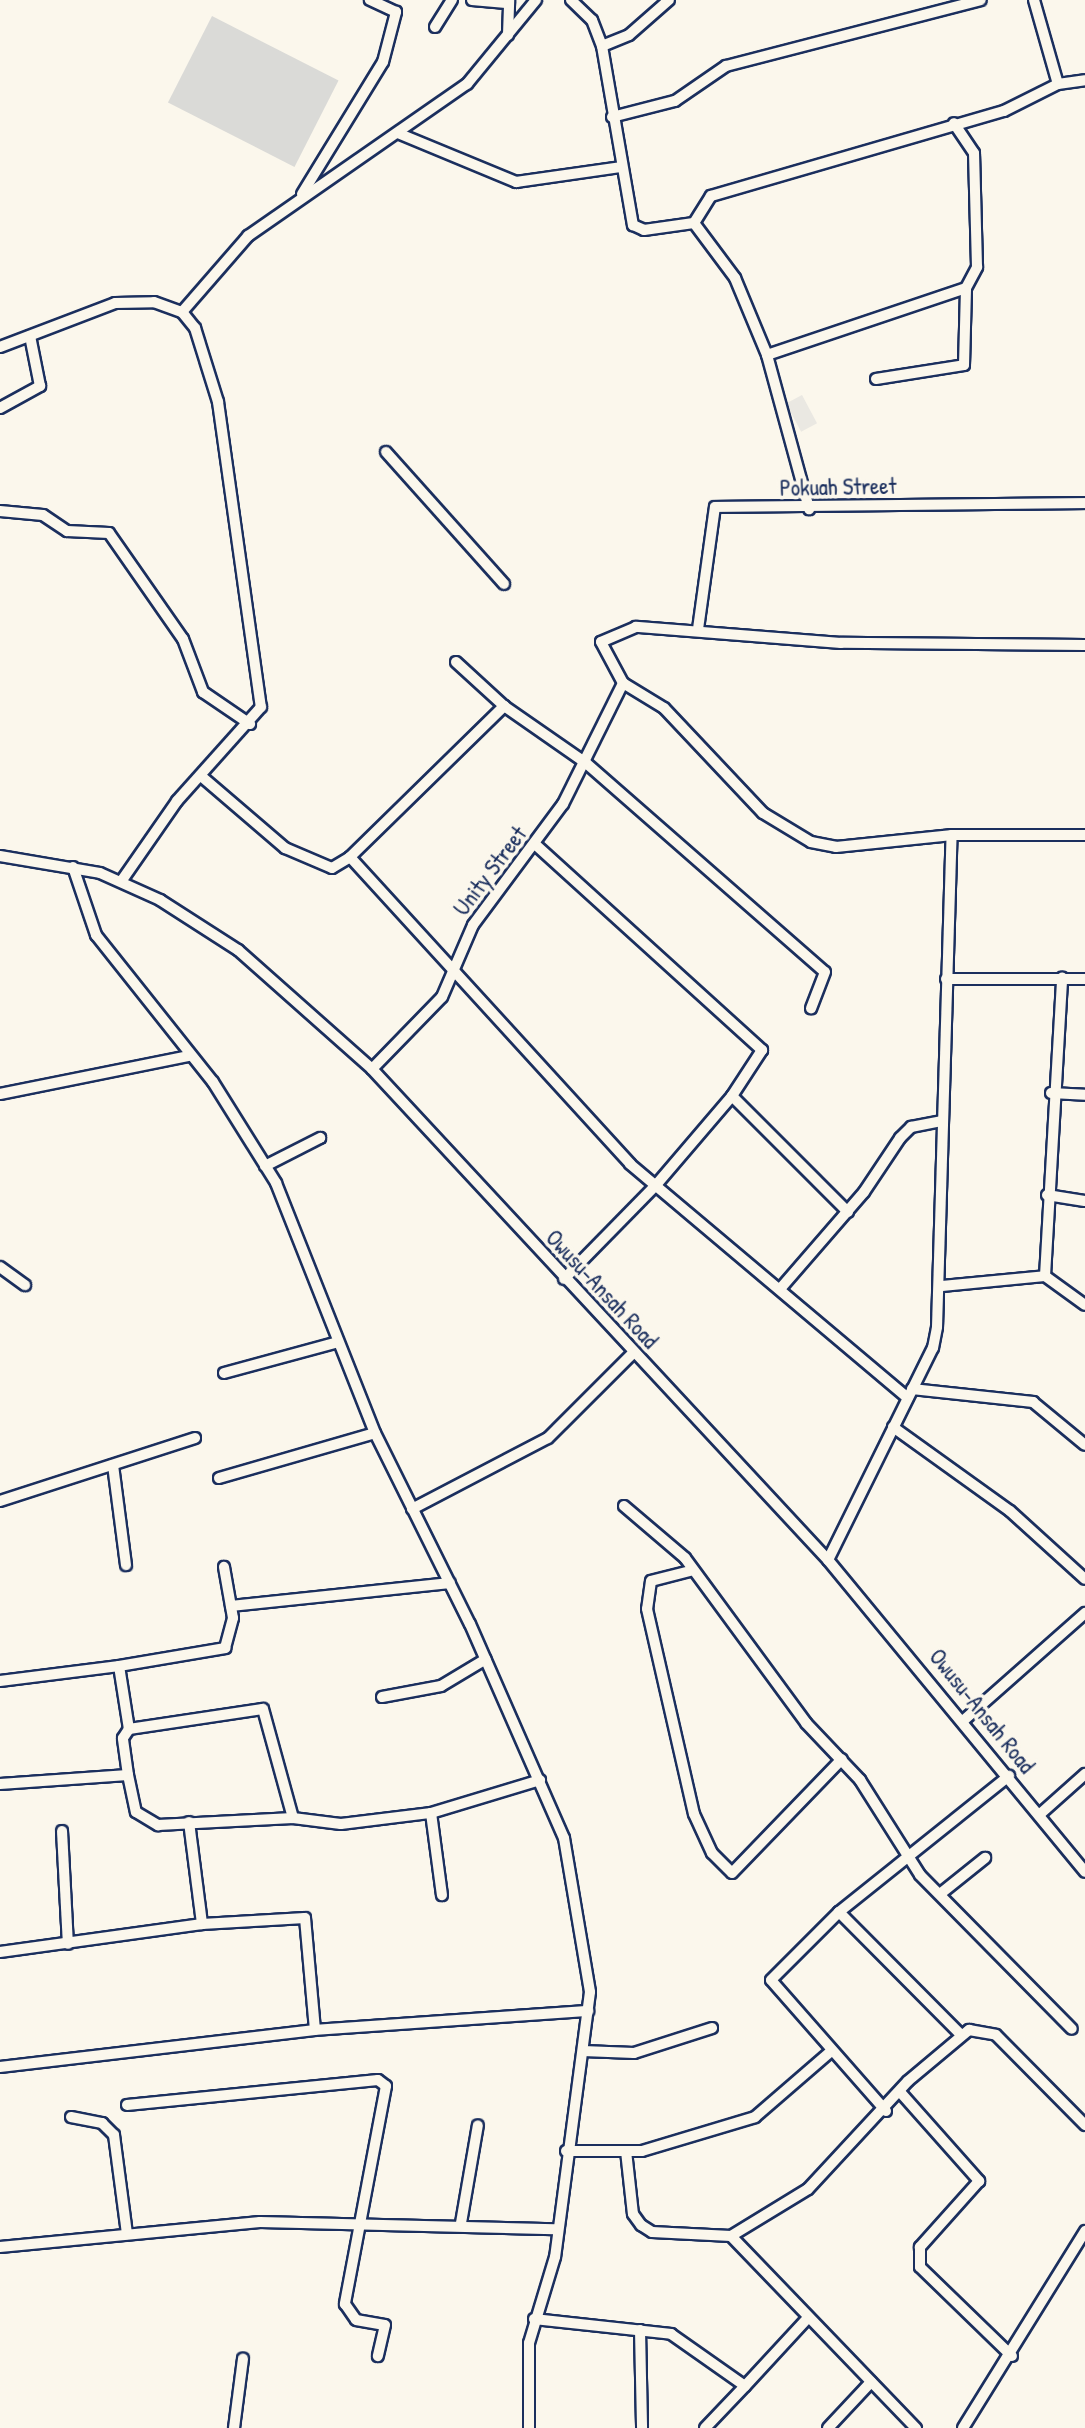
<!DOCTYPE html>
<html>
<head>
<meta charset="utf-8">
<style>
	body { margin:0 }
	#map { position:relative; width:1085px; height:2428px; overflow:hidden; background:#fbf7ec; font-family:"Patrick Hand",sans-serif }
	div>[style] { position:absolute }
	.built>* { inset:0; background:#eae8e2; transform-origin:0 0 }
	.green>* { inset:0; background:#dadad7; transform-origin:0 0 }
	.roads { filter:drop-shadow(2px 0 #1b2f5e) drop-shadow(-2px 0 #1b2f5e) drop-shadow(0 2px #1b2f5e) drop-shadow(0 -2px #1b2f5e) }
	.minor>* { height:10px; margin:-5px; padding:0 5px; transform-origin:5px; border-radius:5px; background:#fbf7ec }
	span { translate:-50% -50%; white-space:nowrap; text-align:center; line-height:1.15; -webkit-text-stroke:7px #fbf7ec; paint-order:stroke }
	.street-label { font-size:23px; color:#1b2f5e }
</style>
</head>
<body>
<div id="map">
	<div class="built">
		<div style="left:802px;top:395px;width:32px;height:18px;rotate:62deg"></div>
	</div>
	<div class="green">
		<div style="left:212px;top:16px;width:142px;height:97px;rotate:27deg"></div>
	</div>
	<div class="roads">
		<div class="minor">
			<div style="left:472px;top:0;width:37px;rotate:5deg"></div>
			<div style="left:571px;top:0;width:29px;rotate:44deg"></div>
			<div style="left:592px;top:20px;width:28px;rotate:69deg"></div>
			<div style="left:602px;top:46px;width:182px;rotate:80.2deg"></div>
			<div style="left:633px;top:225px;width:12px;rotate:24deg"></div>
			<div style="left:644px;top:230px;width:50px;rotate:-8deg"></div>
			<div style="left:694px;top:223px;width:32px;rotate:-58deg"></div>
			<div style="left:711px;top:196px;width:305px;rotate:-16.2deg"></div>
			<div style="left:1004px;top:111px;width:60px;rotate:-26.6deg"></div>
			<div style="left:1058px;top:84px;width:27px;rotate:-8deg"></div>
			<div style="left:1034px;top:0;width:87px;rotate:74.1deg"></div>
			<div style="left:435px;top:27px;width:32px;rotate:-58deg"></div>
			<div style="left:508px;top:35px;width:35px;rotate:-88deg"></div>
			<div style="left:602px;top:46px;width:29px;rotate:-22deg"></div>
			<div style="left:629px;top:35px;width:53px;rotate:-41.2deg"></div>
			<div style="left:612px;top:117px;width:65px;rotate:-14.3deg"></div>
			<div style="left:675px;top:101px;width:62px;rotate:-34.5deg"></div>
			<div style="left:726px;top:66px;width:263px;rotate:-14.5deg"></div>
			<div style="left:400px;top:134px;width:126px;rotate:22.5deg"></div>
			<div style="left:516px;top:182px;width:107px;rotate:-8.1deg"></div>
			<div style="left:302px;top:194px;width:155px;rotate:-58.5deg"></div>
			<div style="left:383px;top:62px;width:52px;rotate:-75.4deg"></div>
			<div style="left:396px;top:12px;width:29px;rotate:-155deg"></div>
			<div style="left:694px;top:223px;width:69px;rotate:53.3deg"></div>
			<div style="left:735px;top:278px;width:83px;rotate:67.4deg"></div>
			<div style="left:767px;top:355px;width:160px;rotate:74.7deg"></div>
			<div style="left:182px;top:312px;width:101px;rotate:-49deg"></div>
			<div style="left:248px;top:236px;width:267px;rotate:-34.8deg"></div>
			<div style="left:467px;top:84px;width:109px;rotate:-50.6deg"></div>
			<div style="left:0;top:347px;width:123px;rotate:-20.9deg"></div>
			<div style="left:115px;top:303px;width:39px;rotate:-1deg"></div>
			<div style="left:154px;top:302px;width:30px;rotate:20deg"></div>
			<div style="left:182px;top:312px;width:21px;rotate:51deg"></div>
			<div style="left:195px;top:328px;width:77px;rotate:72.7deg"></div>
			<div style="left:218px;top:402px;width:308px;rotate:82deg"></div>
			<div style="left:261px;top:707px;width:126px;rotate:131.8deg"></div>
			<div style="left:177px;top:801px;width:96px;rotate:124.8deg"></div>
			<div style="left:767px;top:355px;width:210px;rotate:-18.6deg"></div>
			<div style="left:966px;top:288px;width:24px;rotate:-62deg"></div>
			<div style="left:977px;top:267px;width:114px;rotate:-91.5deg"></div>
			<div style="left:974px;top:153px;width:36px;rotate:-124deg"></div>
			<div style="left:876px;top:379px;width:89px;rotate:-9deg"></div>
			<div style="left:964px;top:365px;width:77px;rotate:-88.5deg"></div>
			<div style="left:0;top:408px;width:46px;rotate:-28.8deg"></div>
			<div style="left:40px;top:386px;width:51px;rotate:-101.3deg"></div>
			<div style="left:386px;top:452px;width:177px;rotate:48.2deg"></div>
			<div style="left:0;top:511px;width:43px;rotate:5.3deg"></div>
			<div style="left:43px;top:515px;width:29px;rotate:34deg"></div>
			<div style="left:67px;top:531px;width:42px;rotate:2.7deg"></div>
			<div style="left:109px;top:533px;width:129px;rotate:55.1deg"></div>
			<div style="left:183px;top:639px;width:57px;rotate:69.3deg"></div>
			<div style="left:203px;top:692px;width:57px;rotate:34.2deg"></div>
			<div style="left:698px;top:629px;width:123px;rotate:-82.1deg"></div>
			<div style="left:715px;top:507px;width:370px;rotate:-0.6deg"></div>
			<div style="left:1085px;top:645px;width:244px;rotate:-179.5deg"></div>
			<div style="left:841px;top:643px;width:206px;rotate:-175.5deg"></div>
			<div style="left:636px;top:627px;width:38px;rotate:157deg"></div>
			<div style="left:601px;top:642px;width:47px;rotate:61.8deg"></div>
			<div style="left:623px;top:683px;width:48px;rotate:31.4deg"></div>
			<div style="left:664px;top:708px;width:144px;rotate:46.7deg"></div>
			<div style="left:763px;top:813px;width:56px;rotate:31.1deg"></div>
			<div style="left:811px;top:842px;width:25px;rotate:11deg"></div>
			<div style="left:836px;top:847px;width:117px;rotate:-5.9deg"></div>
			<div style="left:952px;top:835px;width:133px"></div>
			<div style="left:456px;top:662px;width:65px;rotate:42.5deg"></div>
			<div style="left:201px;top:776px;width:111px;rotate:40.6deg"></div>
			<div style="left:285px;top:848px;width:51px;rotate:23.1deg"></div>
			<div style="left:332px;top:868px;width:21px;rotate:-31deg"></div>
			<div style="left:350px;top:857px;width:216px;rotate:-44.4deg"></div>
			<div style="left:504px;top:706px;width:100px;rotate:34.8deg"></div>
			<div style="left:586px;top:763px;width:317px;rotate:41.2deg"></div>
			<div style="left:825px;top:972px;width:39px;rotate:111deg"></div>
			<div style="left:537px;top:846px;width:304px;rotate:42.2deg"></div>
			<div style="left:762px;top:1050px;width:55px;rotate:123.1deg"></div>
			<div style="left:732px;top:1096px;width:118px;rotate:130.5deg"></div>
			<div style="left:655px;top:1186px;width:130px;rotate:134.4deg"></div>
			<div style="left:0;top:856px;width:101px;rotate:9.6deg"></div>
			<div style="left:100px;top:873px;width:66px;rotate:24.2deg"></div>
			<div style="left:160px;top:900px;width:93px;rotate:32.7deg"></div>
			<div style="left:238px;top:950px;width:179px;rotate:41.6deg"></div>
			<div style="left:372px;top:1069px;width:670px;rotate:47.12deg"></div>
			<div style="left:828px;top:1560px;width:404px;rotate:50.5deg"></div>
			<div style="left:350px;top:857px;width:416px;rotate:47.6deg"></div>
			<div style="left:630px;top:1164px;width:363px;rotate:40.1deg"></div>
			<div style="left:73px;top:867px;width:72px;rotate:71.3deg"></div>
			<div style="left:96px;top:935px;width:188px;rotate:51.5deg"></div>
			<div style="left:213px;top:1082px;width:119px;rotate:58deg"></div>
			<div style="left:276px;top:1183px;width:269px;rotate:68.4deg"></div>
			<div style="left:375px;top:1433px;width:213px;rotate:63.6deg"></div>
			<div style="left:470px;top:1624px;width:234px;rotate:66.3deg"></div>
			<div style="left:564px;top:1838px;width:156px;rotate:80.4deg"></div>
			<div style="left:590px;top:1992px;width:267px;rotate:97.5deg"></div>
			<div style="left:555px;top:2257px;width:90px;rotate:106.8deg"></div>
			<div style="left:529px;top:2343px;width:85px;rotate:90deg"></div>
			<div style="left:946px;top:979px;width:139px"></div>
			<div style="left:372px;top:1069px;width:100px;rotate:-45.8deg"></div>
			<div style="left:442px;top:997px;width:78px;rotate:-66.7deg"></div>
			<div style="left:473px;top:925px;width:151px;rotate:-53.4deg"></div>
			<div style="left:563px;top:804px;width:135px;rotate:-63.6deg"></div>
			<div style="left:1051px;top:1093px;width:34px;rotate:3deg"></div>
			<div style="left:0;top:1094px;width:193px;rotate:-11.4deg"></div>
			<div style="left:732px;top:1096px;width:164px;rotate:45deg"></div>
			<div style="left:265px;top:1166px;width:62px;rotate:-27deg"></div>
			<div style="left:1047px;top:1195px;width:38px;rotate:9deg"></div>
			<div style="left:0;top:1267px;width:31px;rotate:36deg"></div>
			<div style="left:1045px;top:1276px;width:299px;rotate:-86.7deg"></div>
			<div style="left:942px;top:1286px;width:103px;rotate:-5.5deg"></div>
			<div style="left:1045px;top:1276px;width:49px;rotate:35.9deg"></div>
			<div style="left:780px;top:1289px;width:128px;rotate:-49.1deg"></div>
			<div style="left:864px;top:1192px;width:65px;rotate:-56.3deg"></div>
			<div style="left:900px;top:1138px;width:16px;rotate:-45deg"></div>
			<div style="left:911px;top:1127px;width:32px;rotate:-11deg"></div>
			<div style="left:224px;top:1373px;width:118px;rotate:-15.2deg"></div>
			<div style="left:912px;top:1389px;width:122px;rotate:6.1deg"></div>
			<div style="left:1033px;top:1402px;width:67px;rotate:39.6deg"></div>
			<div style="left:893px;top:1427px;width:144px;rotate:35.7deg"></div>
			<div style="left:1010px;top:1511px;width:101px;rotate:42.2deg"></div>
			<div style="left:113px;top:1465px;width:101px;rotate:82.6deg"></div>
			<div style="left:219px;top:1478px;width:162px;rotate:-16.1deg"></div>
			<div style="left:0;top:1501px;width:205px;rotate:-17.9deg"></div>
			<div style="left:624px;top:1506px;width:80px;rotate:40.4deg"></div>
			<div style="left:685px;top:1558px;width:205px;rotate:53.7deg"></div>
			<div style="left:806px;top:1723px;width:79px;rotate:46.5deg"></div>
			<div style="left:860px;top:1780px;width:112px;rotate:57.7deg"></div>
			<div style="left:920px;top:1875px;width:216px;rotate:45.4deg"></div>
			<div style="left:412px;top:1509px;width:153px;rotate:-27.6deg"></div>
			<div style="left:548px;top:1438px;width:120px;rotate:-45deg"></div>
			<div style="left:828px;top:1560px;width:237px;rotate:-63.7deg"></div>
			<div style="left:933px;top:1348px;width:21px;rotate:-79deg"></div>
			<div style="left:937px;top:1327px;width:492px;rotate:-88.3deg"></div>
			<div style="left:690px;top:1571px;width:40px;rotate:165.6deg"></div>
			<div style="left:651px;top:1581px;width:28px;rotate:98deg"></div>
			<div style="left:647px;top:1609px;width:210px;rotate:77.1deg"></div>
			<div style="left:694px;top:1814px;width:43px;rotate:65.2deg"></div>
			<div style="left:712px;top:1853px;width:28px;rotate:45deg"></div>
			<div style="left:732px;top:1873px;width:158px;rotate:-46deg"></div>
			<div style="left:231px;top:1606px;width:220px;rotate:-6deg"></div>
			<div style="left:119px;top:1666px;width:108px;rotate:-9.6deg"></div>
			<div style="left:225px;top:1648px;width:31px;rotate:-75deg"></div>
			<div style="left:233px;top:1618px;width:52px;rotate:-100deg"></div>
			<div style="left:0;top:1681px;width:120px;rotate:-7.2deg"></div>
			<div style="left:119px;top:1666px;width:64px;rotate:81deg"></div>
			<div style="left:382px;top:1697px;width:60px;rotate:-10.6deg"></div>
			<div style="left:441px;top:1686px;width:52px;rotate:-31deg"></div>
			<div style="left:964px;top:1720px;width:162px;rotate:-41.5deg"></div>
			<div style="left:128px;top:1775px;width:37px;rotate:-98deg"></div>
			<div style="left:123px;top:1738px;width:11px;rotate:-56deg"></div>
			<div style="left:129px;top:1729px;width:135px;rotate:-8.5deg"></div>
			<div style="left:263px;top:1709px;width:113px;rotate:74.6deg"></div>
			<div style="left:0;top:1784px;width:128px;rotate:-4deg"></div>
			<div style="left:128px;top:1775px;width:38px;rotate:78deg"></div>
			<div style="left:136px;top:1812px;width:26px;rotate:31deg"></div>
			<div style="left:158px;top:1825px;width:135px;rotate:-3deg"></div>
			<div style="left:293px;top:1818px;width:48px;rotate:7.1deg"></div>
			<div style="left:341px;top:1824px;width:91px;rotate:-7deg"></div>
			<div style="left:431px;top:1813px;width:114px;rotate:-16.8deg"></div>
			<div style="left:431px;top:1813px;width:83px;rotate:82.4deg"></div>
			<div style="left:1039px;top:1815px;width:62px;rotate:-41.7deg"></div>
			<div style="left:189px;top:1822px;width:103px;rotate:82.7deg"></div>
			<div style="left:62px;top:1831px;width:113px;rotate:87deg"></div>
			<div style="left:940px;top:1894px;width:58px;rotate:-38.7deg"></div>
			<div style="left:839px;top:1912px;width:172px;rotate:45.2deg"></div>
			<div style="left:0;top:1952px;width:204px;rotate:-7.9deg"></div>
			<div style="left:202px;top:1924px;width:103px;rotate:-3.3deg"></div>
			<div style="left:305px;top:1918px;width:112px;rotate:84.9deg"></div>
			<div style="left:583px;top:2051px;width:51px;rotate:2.2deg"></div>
			<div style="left:634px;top:2053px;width:82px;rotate:-17.8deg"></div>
			<div style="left:0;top:2067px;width:317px;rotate:-6.7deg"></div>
			<div style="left:315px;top:2030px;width:274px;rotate:-4deg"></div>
			<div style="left:901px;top:2093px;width:118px;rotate:48.4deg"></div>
			<div style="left:979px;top:2181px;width:89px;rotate:131.8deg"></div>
			<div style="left:920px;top:2247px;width:20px;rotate:90deg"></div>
			<div style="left:920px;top:2267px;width:128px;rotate:44.1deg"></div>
			<div style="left:127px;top:2105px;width:252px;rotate:-5.7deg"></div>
			<div style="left:378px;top:2080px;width:10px;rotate:37deg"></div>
			<div style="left:386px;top:2086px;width:222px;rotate:100.7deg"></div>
			<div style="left:345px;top:2304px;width:19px;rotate:55deg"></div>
			<div style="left:356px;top:2320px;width:29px;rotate:10deg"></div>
			<div style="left:385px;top:2325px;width:32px;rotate:103deg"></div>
			<div style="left:886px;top:2111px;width:174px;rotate:-131.3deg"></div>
			<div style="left:771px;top:1980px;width:96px;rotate:-45deg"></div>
			<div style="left:839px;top:1912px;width:218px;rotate:-38.7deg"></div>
			<div style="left:71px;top:2117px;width:32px;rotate:11deg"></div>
			<div style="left:102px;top:2123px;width:17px;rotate:45deg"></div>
			<div style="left:114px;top:2135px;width:100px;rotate:82.5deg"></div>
			<div style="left:566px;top:2151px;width:76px"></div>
			<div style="left:642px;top:2151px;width:118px;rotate:-16.7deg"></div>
			<div style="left:755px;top:2117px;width:99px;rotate:-40.9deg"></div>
			<div style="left:626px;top:2151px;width:63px;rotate:83.7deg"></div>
			<div style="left:633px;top:2214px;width:14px;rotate:54deg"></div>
			<div style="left:641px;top:2225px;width:13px;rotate:32deg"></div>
			<div style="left:652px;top:2232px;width:79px;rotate:2.9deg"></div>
			<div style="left:731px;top:2236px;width:267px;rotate:46.1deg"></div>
			<div style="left:461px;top:2223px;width:99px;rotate:-80.2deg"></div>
			<div style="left:731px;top:2236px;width:90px;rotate:-31.4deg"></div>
			<div style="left:808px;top:2189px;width:147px;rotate:-47.2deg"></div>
			<div style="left:908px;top:2081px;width:80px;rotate:-39.9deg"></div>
			<div style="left:969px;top:2030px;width:27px;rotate:10deg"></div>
			<div style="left:996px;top:2035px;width:127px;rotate:45.3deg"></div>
			<div style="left:0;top:2247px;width:261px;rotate:-5.5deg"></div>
			<div style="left:260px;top:2222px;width:295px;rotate:1.4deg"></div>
			<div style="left:534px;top:2319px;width:138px;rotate:6.2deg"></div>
			<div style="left:671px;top:2334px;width:90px;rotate:35.1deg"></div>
			<div style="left:745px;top:2386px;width:90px;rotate:-47.3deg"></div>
			<div style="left:640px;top:2330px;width:98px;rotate:88.8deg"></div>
			<div style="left:234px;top:2428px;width:70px;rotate:-82.6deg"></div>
			<div style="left:705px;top:2428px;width:58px;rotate:-46.4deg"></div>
			<div style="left:828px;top:2428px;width:63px;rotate:-46.9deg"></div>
			<div style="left:963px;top:2428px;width:232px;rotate:-58.2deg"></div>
		</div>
	</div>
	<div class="street-label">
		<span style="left:838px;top:487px;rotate:-1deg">Pokuah Street</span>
		<span style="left:490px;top:871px;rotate:-53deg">Unity Street</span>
		<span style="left:602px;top:1289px;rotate:47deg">Owusu-Ansah Road</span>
		<span style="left:982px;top:1711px;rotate:51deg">Owusu-Ansah Road</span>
	</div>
</div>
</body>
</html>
